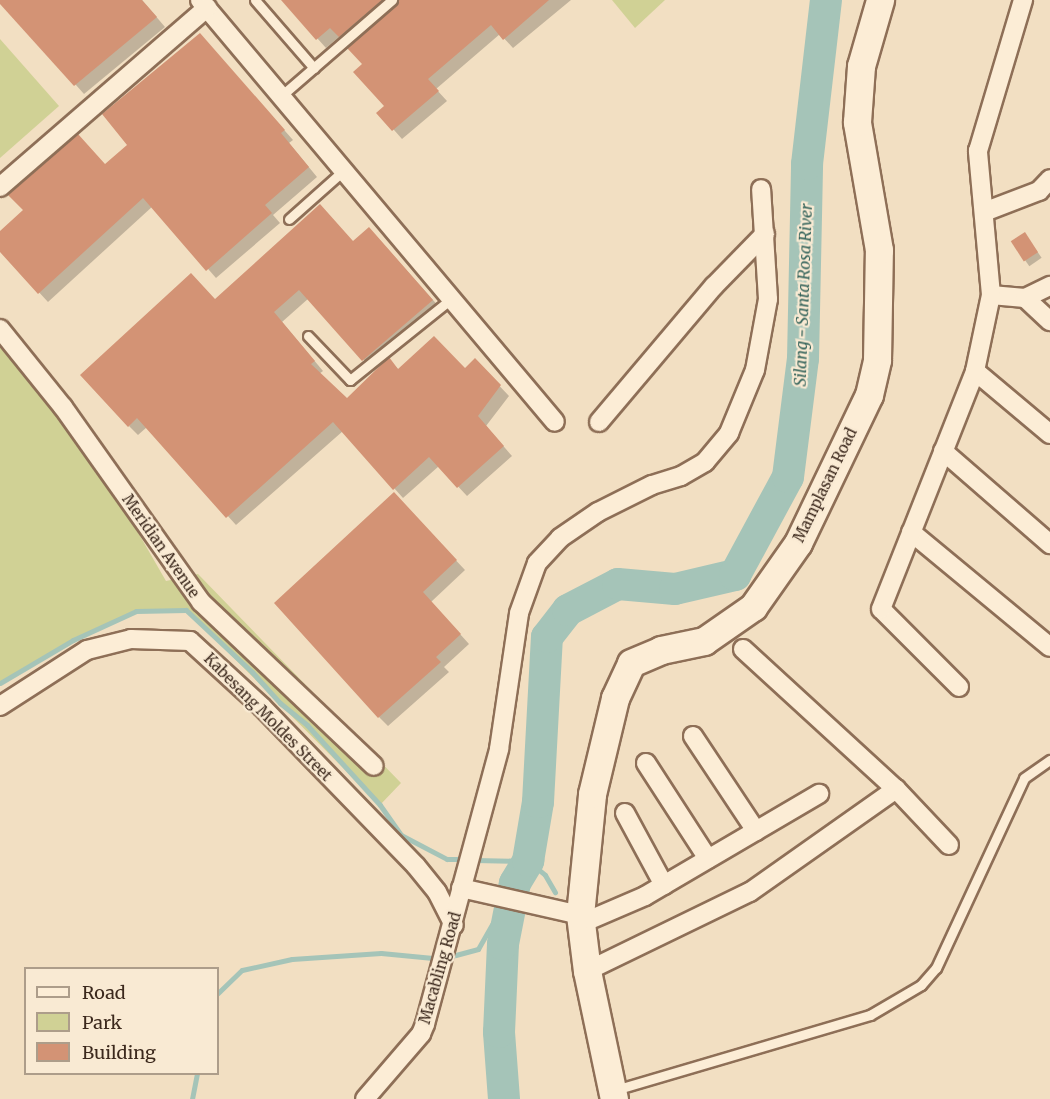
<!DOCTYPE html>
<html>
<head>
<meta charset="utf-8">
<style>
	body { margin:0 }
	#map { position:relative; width:1050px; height:1099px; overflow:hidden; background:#f2dfc2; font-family:Merriweather,serif }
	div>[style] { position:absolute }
	.green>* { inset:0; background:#d0d195 }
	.shadow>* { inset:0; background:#0003; transform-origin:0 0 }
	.stream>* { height:5px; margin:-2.5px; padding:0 2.5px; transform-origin:2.5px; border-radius:2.5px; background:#a5c4b8 }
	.river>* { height:32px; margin:-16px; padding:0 16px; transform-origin:16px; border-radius:16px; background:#a5c4b8 }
	.building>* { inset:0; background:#d39375; transform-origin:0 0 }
	.roads { filter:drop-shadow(2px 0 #8e6f57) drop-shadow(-2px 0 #8e6f57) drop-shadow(0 2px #8e6f57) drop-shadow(0 -2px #8e6f57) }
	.lane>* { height:9px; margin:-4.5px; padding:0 4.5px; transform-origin:4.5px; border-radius:4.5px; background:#fcedd6 }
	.street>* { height:18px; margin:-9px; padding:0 9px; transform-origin:9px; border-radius:9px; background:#fcedd6 }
	.secondary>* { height:27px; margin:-13.5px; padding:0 13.5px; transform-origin:13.5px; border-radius:13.5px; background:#fcedd6 }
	span { translate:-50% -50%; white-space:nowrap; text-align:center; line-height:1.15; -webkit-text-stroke:4.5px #f9ead3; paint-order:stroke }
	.street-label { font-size:15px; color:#3c291d }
	.water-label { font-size:16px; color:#2b5d55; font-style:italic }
	.legend { position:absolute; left:24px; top:967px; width:195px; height:108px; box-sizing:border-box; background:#f9ead3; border:2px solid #ad9d8a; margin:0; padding:8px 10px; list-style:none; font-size:18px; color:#3c291d }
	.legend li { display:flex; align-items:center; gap:12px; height:30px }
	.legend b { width:30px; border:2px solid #ad9d8a }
</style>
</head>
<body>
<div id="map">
	<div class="green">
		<div style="clip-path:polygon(612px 0,665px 0,635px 28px)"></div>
		<div style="clip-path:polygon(0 39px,59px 106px,0 158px)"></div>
		<div style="clip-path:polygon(0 331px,65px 406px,166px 581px,198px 574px,401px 783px,380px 805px,186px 610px,136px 611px,73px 640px,0 683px)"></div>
	</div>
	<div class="shadow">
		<div style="clip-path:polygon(0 0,142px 0,165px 27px,84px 94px)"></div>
		<div style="clip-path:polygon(283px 0,571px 0,513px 48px,500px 34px,436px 89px,447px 101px,402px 139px,379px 113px,386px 107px,364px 64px,350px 47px,340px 36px,326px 48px)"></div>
		<div style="clip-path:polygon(208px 44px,293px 140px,289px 143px,317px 177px,273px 215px,280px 223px,216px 278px,153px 206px,48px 302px,0 250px,0 233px,106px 165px,129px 145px)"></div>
		<div style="left:1025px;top:234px;width:29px;height:15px;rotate:55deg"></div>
		<div style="clip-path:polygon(378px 238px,441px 309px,372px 369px,309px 298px,282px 322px,323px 371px,319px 374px,347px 400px,389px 360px,399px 370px,465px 370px,475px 360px,509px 396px,486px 426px,512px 456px,467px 496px,439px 466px,403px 498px,343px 431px,236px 525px,147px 427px,138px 435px,129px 426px,215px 300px,353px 243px)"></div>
		<div style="clip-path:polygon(402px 503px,465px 570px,431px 602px,469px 644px,444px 667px,449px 672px,388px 726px,379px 717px)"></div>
	</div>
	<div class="stream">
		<div style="left:0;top:683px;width:85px;rotate:-30.5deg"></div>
		<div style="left:73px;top:640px;width:69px;rotate:-24.7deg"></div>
		<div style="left:136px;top:611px;width:50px;rotate:-1.1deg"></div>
		<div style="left:186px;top:610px;width:91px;rotate:43.2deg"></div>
		<div style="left:252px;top:672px;width:42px;rotate:47.9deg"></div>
		<div style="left:280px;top:703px;width:35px;rotate:39deg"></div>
		<div style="left:307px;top:725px;width:108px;rotate:47.6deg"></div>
		<div style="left:380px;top:805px;width:37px;rotate:55deg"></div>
		<div style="left:401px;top:835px;width:52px;rotate:27.6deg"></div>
		<div style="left:447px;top:859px;width:14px"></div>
		<div style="left:475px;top:860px;width:53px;rotate:1.1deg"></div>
		<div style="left:528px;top:861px;width:22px;rotate:39deg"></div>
		<div style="left:545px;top:875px;width:20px;rotate:60deg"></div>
		<div style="left:452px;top:956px;width:27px;rotate:-15deg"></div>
		<div style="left:478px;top:949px;width:101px;rotate:-60.4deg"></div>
		<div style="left:218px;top:993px;width:33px;rotate:-44deg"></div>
		<div style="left:242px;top:970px;width:51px;rotate:-12.4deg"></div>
		<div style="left:292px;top:959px;width:89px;rotate:-3.9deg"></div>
		<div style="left:381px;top:953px;width:52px;rotate:5.5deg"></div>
		<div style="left:192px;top:1099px;width:25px;rotate:-79deg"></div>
	</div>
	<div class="river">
		<div style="left:504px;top:1099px;width:67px;rotate:-94.3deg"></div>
		<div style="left:499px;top:1032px;width:88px;rotate:-87.4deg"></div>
		<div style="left:503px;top:944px;width:62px;rotate:-78.9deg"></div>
		<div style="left:515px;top:883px;width:26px;rotate:-59deg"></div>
		<div style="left:528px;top:861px;width:60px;rotate:-80.4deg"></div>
		<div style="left:538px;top:802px;width:165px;rotate:-86.9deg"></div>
		<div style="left:547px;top:637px;width:34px;rotate:-52deg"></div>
		<div style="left:568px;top:610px;width:56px;rotate:-27.5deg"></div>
		<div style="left:618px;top:584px;width:57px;rotate:5deg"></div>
		<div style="left:675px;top:589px;width:62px;rotate:-13.1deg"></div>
		<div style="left:735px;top:575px;width:111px;rotate:-61.6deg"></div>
		<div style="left:788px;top:477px;width:119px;rotate:-82.8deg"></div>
		<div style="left:803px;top:359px;width:195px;rotate:-88.8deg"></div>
		<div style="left:807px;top:164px;width:165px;rotate:-83.4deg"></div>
	</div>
	<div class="building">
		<div style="clip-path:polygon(0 0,142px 0,157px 17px,74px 86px,0 4px)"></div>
		<div style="clip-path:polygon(281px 0,382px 0,339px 37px,330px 28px,316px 40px)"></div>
		<div style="clip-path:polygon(399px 0,549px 0,503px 40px,491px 25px,428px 79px,439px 91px,392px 131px,376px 113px,384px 106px,353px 72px,362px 64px,347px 48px,396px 5px)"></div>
		<div style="clip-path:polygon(200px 33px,285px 130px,281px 133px,309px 167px,265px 205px,272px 213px,206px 271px,143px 198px,38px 294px,0 252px,0 231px,23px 210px,8px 195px,78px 134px,105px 164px,127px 145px,102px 114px)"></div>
		<div style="clip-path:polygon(320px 204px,353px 241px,369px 227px,433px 300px,362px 361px,299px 290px,274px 312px,315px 361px,311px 364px,347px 398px,389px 357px,398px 369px,434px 336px,465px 368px,475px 358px,501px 385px,478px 416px,504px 446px,457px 488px,429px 457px,393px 490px,333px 422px,226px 518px,137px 418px,128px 427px,80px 375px,191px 273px,215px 299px)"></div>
		<div style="left:1025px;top:232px;width:24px;height:17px;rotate:57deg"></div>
		<div style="clip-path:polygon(394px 492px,457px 560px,423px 592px,461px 634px,436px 657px,441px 662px,378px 718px,274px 603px)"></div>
	</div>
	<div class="roads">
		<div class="lane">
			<div style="left:255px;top:0;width:90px;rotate:49.1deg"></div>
			<div style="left:281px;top:96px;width:147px;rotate:-40.9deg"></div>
			<div style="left:289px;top:219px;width:72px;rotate:-41.6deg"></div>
			<div style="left:308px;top:336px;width:61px;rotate:46.3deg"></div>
			<div style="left:350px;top:380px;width:129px;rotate:-38.7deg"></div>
			<div style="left:615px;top:1090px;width:266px;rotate:-16.4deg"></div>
			<div style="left:870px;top:1015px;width:59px;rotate:-30.5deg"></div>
			<div style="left:921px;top:985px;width:23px;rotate:-49deg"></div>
			<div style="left:936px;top:968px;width:209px;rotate:-65.1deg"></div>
			<div style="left:1024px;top:778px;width:32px;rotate:-35deg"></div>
		</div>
		<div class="street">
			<div style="left:200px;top:0;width:551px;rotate:49.93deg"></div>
			<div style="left:0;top:187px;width:274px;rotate:-40.9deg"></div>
			<div style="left:984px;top:212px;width:59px;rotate:-20.9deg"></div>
			<div style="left:1039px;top:191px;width:16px;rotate:-47deg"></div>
			<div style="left:991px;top:295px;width:34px;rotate:5deg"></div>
			<div style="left:1025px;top:298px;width:34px;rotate:43deg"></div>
			<div style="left:1025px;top:298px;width:28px;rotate:-26deg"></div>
			<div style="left:0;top:329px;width:100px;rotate:51.1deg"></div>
			<div style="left:63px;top:407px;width:239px;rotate:54.7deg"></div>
			<div style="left:201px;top:602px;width:238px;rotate:43.5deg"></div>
			<div style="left:975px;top:371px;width:98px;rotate:40deg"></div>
			<div style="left:599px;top:422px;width:178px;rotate:-49.8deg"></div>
			<div style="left:714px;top:286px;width:73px;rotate:-45.6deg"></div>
			<div style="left:943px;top:451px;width:142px;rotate:41deg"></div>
			<div style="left:911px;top:532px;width:180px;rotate:39.6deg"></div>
			<div style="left:743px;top:649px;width:207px;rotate:42.5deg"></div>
			<div style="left:959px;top:687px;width:110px;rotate:-135deg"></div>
			<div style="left:881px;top:609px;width:256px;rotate:-68.4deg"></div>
			<div style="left:975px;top:371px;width:78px;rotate:-78.1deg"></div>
			<div style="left:991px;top:295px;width:145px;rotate:-95.2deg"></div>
			<div style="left:978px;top:151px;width:158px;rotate:-73.4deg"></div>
			<div style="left:0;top:706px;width:103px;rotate:-32.8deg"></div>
			<div style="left:87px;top:650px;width:45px;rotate:-14deg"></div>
			<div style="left:131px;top:639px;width:59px;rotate:1.9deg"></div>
			<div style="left:190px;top:641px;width:98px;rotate:42.5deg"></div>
			<div style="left:262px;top:707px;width:221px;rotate:45.9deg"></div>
			<div style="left:416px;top:866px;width:33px;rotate:51deg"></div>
			<div style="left:437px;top:892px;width:37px;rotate:63deg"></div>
			<div style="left:693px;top:736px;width:114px;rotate:56.4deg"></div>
			<div style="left:646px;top:763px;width:114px;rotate:57.1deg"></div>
			<div style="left:625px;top:813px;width:82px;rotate:61.6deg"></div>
			<div style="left:461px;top:888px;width:122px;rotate:12.8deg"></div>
			<div style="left:580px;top:924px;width:71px;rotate:-23.3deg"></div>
			<div style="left:645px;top:896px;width:202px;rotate:-30.4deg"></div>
			<div style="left:587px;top:971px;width:181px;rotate:-25.9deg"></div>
			<div style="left:750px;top:892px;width:179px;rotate:-35.2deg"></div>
			<div style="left:896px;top:789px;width:77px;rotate:46.6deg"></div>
			<div style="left:365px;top:1099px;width:86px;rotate:-49.3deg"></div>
			<div style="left:421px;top:1034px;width:11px;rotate:-68deg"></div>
			<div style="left:425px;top:1024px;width:285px;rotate:-74.9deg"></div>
			<div style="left:499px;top:749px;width:137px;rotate:-81.6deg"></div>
			<div style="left:519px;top:613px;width:53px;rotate:-70.2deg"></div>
			<div style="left:537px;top:563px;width:34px;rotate:-47deg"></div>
			<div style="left:560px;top:538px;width:46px;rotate:-34.4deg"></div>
			<div style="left:598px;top:512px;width:60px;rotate:-26.6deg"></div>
			<div style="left:652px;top:485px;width:30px;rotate:-17deg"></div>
			<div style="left:681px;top:476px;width:28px;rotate:-30deg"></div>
			<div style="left:705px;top:462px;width:38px;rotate:-50deg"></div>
			<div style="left:729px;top:433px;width:68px;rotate:-67.6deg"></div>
			<div style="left:755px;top:370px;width:72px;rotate:-79.6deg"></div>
			<div style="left:768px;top:299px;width:110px;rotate:-93.6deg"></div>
		</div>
		<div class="secondary">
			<div style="left:614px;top:1099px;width:131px;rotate:-101.9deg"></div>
			<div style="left:587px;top:971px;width:56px;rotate:-97.1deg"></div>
			<div style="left:580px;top:915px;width:122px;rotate:-84.3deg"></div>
			<div style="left:592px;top:794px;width:99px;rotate:-76.5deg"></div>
			<div style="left:615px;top:698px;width:38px;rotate:-65deg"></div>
			<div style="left:631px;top:663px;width:33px;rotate:-23deg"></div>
			<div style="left:661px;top:650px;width:44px;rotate:-11.8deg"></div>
			<div style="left:704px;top:641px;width:60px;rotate:-34.8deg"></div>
			<div style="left:753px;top:607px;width:78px;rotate:-54.9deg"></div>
			<div style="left:798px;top:543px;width:164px;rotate:-64.4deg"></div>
			<div style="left:869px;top:395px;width:36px;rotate:-77deg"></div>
			<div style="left:877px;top:360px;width:110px;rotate:-89deg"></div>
			<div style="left:879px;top:250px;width:130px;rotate:-99.8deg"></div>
			<div style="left:857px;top:122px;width:56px;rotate:-85.9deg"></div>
			<div style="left:861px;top:66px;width:69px;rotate:-73.9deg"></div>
		</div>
	</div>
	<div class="street-label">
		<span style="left:825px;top:485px;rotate:-64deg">Mamplasan Road</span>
		<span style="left:161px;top:546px;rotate:55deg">Meridian Avenue</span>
		<span style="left:268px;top:717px;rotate:45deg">Kabesang Moldes Street</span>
		<span style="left:440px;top:968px;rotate:-74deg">Macabling Road</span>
	</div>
	<div class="water-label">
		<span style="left:803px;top:295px;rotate:-88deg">Silang - Santa Rosa River</span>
	</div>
	<ul class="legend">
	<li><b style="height:8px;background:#fcedd6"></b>Road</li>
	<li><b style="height:16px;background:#d0d195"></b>Park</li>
	<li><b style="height:16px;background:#d39375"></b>Building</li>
	</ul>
</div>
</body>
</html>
